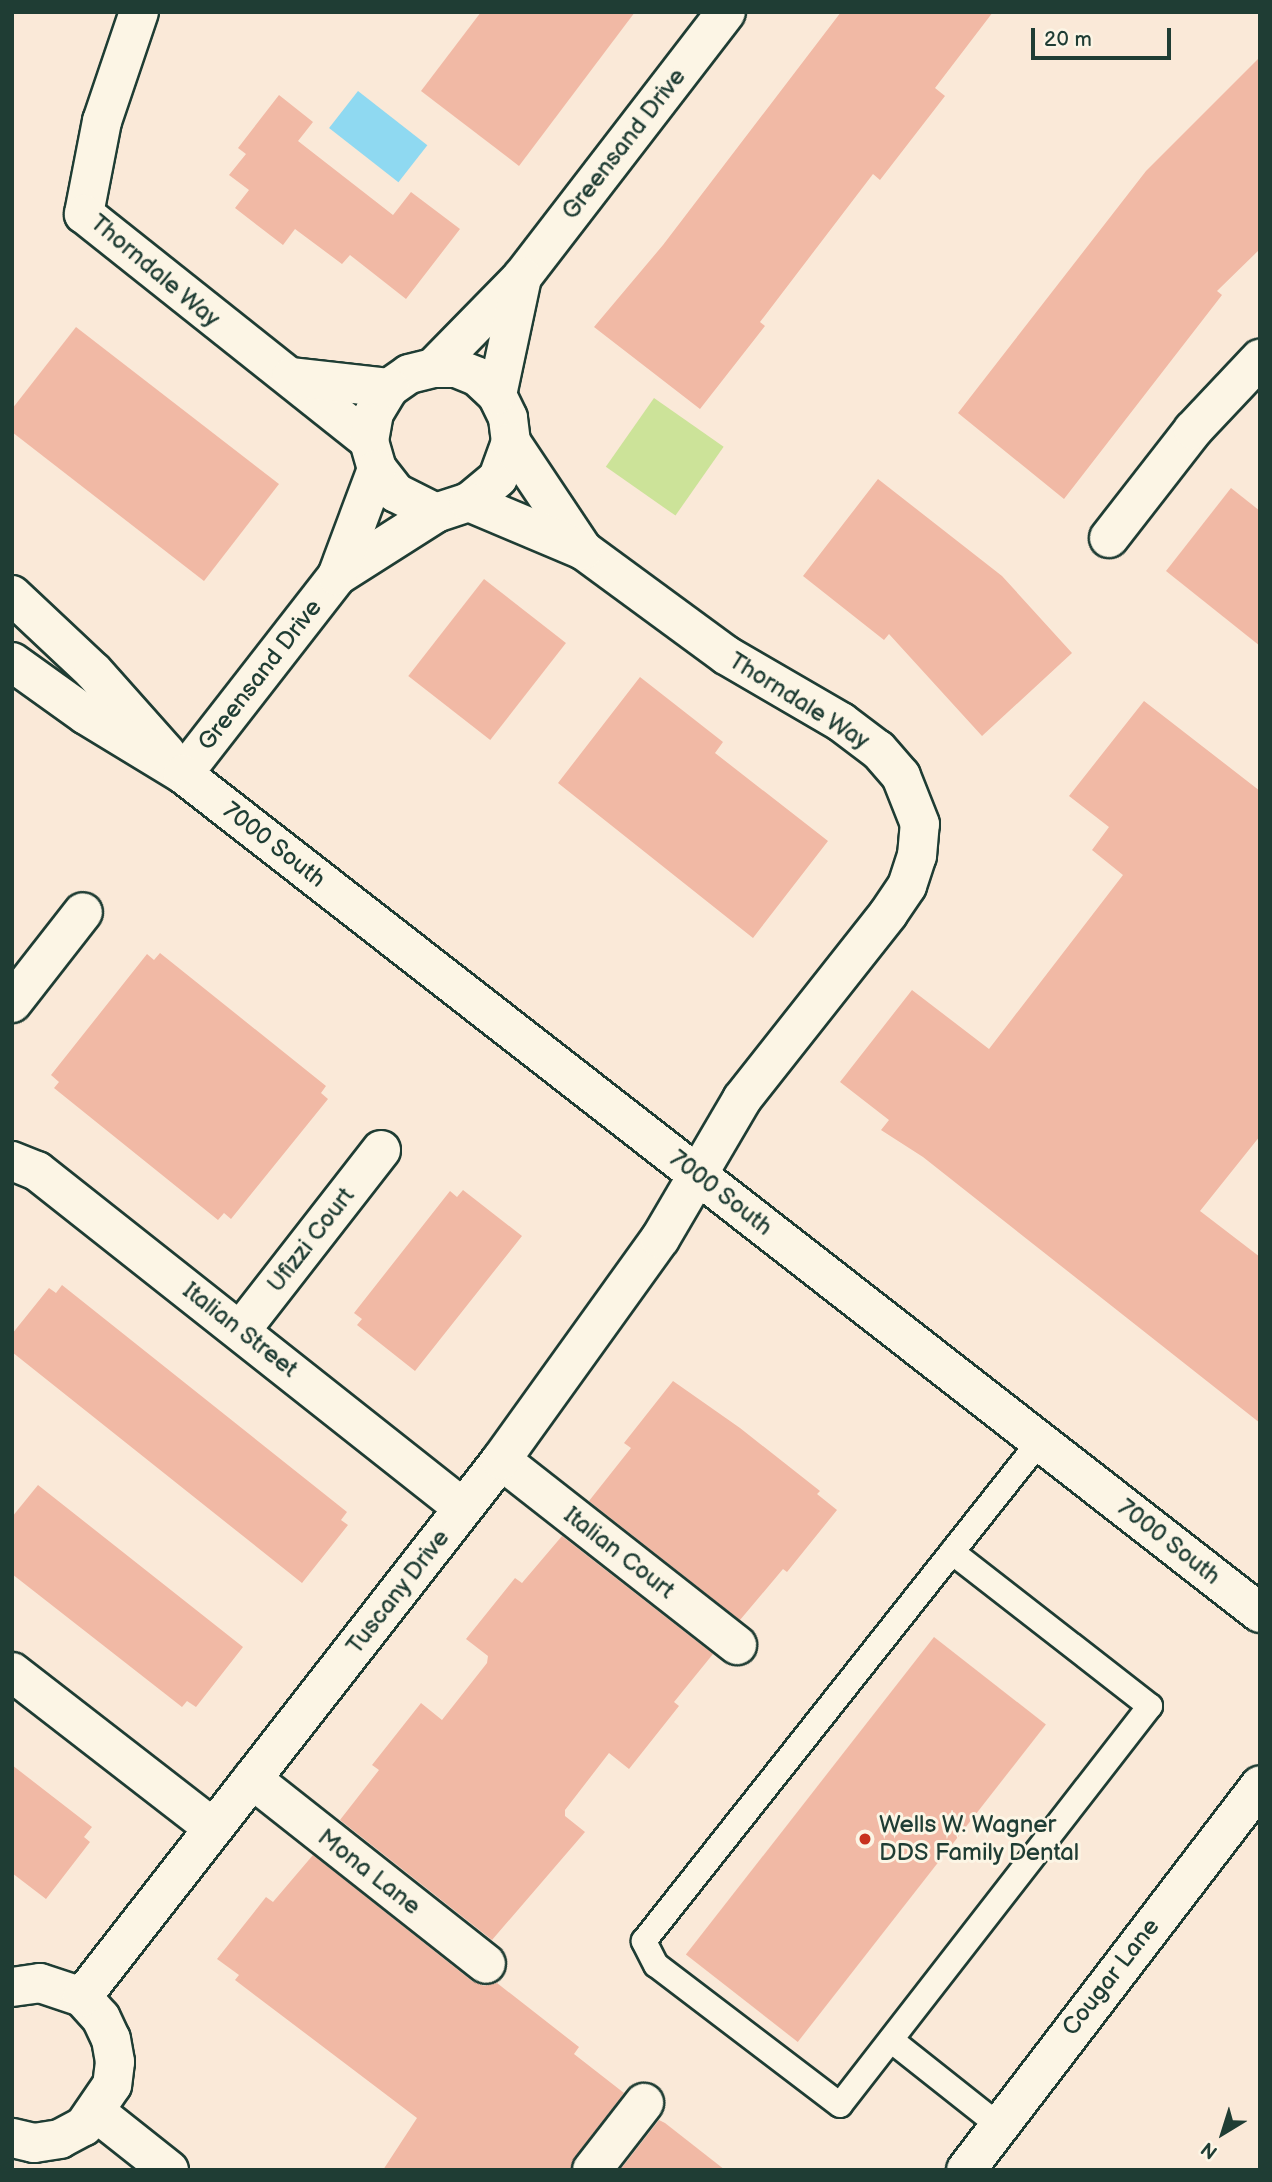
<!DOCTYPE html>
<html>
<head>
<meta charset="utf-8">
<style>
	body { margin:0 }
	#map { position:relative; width:1272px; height:2182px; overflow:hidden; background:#fae9d8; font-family:"Balsamiq Sans",sans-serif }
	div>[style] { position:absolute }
	.green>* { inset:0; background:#cce399; transform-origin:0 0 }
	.water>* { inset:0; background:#8fd9f1; transform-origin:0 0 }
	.building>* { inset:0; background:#f1b9a5; transform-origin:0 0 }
	.roads { filter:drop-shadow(2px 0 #1f3d34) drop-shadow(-2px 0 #1f3d34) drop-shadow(0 2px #1f3d34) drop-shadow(0 -2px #1f3d34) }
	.lane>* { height:24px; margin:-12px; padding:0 12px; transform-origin:12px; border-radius:12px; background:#fcf5e5 }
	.street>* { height:38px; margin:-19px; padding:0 19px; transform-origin:19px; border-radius:19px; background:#fcf5e5 }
	.secondary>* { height:38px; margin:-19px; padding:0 19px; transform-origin:19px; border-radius:19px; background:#fcf5e5 }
	.dots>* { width:19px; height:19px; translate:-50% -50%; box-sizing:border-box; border:4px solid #fcf5e5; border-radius:50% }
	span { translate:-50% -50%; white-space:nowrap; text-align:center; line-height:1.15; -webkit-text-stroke:6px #fcf5e5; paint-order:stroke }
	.street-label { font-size:24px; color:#1f3d34 }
	.poi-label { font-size:24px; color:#1f3d34 }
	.left { translate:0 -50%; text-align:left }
	.frame { position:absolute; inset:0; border:14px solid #1f3d34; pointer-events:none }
	.north { position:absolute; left:1188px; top:2098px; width:70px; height:70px; -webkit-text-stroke:5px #fcf5e5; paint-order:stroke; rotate:218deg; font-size:19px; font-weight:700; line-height:28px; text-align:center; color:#1f3d34 }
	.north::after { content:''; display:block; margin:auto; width:24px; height:32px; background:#1f3d34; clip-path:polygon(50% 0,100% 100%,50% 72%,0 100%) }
	.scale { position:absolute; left:1031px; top:28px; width:140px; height:32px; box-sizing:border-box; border:4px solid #1f3d34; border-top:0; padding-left:9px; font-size:21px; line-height:24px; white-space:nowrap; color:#1f3d34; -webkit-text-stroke:5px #fcf5e5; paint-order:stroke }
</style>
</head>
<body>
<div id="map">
	<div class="green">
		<div style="left:654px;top:398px;width:85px;height:84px;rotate:35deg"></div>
	</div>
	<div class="water">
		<div style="left:358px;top:91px;width:88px;height:47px;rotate:38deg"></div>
	</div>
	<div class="building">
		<div style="clip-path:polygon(481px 12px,635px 12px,519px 166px,421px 91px)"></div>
		<div style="clip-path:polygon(841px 12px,993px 12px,935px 88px,945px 96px,880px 180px,873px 174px,760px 322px,765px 326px,700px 409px,594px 327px,663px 245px)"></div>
		<div style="clip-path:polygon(1260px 57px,1260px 249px,1217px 291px,1222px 295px,1064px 499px,958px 413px,1146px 171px)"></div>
		<div style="clip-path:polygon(279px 95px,313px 122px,298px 141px,393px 215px,411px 192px,460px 229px,406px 299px,350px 255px,342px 264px,295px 229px,283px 245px,235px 208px,249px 190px,229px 175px,246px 154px,238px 148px)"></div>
		<div style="clip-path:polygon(76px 327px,279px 484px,204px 581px,12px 432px,12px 409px)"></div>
		<div style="clip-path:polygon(878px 479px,1002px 576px,1072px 653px,982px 736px,889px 634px,884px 640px,803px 576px)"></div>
		<div style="clip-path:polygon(1231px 488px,1260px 511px,1260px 646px,1166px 571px)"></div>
		<div style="left:484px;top:579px;width:104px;height:123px;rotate:38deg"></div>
		<div style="clip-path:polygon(640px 677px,723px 742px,715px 753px,828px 841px,753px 938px,558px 783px)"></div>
		<div style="clip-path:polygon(1144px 701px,1260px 791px,1260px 1136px,1200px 1211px,1260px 1257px,1260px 1423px,923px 1157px,881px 1130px,889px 1120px,840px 1082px,912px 990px,989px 1049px,1123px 875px,1092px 850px,1109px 827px,1069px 796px)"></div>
		<div style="clip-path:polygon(160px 953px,326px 1086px,321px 1093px,328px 1099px,231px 1219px,224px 1213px,218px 1220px,54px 1088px,59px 1082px,51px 1075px,147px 954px,154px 960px)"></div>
		<div style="clip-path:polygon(463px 1190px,522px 1236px,415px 1371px,357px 1325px,362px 1319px,354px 1313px,450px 1191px,457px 1197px)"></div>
		<div style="clip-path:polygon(62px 1285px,347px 1512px,341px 1520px,348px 1525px,302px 1583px,12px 1352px,12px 1334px,49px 1288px,56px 1293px)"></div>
		<div style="clip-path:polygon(673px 1381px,740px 1428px,820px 1491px,817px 1494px,837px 1510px,787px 1572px,783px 1569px,740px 1620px,589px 1501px,631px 1448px,624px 1443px)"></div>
		<div style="clip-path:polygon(38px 1485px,243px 1647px,196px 1707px,187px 1701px,182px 1707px,12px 1574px,12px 1517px)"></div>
		<div style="clip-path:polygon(562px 1536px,713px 1654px,674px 1702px,679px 1706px,629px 1769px,609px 1753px,565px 1810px,565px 1816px,585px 1832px,492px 1940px,340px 1820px,379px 1770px,372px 1765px,421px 1703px,442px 1720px,487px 1663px,488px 1656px,466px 1639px,515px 1578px,522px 1583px)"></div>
		<div style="left:934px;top:1637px;width:142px;height:403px;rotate:38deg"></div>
		<div style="clip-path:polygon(12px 1765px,92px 1827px,84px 1837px,90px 1842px,46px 1899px,12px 1873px)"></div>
		<div style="clip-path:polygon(313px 1855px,472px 1981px,484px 1986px,497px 1983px,579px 2047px,574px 2054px,624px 2093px,575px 2157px,571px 2170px,383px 2170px,417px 2118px,235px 1980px,239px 1975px,217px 1959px,266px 1897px,273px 1902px)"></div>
		<div style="clip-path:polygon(659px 2120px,665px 2123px,725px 2170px,620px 2170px)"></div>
	</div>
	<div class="roads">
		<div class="lane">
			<div style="left:952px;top:1552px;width:251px;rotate:37.9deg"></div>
			<div style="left:1150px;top:1706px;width:505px;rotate:127.85deg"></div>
			<div style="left:840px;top:2105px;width:231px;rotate:-142.7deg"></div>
			<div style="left:656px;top:1965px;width:27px;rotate:-117deg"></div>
			<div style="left:644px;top:1941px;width:638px;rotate:-51.62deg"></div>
			<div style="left:891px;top:2040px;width:135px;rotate:38.4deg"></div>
		</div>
		<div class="street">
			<div style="left:139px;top:12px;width:115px;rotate:108.7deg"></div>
			<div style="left:102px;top:121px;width:95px;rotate:101deg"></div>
			<div style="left:84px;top:214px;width:364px;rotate:38.5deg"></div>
			<div style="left:433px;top:368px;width:127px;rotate:-45.6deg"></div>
			<div style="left:522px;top:277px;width:334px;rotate:-52.4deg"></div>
			<div style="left:433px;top:368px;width:23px"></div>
			<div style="left:456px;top:368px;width:24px;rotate:22deg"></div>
			<div style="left:478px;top:377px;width:26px;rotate:43deg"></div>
			<div style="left:497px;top:395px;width:25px;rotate:64deg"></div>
			<div style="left:508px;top:418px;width:24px;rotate:83deg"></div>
			<div style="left:511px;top:442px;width:38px;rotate:110deg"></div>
			<div style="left:498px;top:478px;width:38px;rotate:140deg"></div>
			<div style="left:469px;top:502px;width:35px;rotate:162deg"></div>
			<div style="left:436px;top:513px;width:45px;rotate:-153.4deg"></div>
			<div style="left:396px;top:493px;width:31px;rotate:-128deg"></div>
			<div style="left:377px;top:469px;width:29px;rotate:-106deg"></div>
			<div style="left:369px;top:441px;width:28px;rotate:-80deg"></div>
			<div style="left:374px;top:413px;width:29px;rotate:-59deg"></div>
			<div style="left:389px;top:388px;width:24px;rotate:-35deg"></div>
			<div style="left:409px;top:374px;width:25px;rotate:-14deg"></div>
			<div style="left:291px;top:377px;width:99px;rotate:6.4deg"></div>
			<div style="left:497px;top:395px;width:121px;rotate:-78deg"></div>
			<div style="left:511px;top:442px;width:130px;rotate:56.3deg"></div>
			<div style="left:1109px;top:538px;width:137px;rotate:-52.1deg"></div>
			<div style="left:1193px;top:430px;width:98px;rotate:-46.7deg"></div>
			<div style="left:337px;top:576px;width:117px;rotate:-32.5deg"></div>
			<div style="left:183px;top:774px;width:251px;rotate:-52.1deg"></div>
			<div style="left:337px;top:576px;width:114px;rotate:-69.5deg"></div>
			<div style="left:12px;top:1003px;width:115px;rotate:-52deg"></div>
			<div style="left:12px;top:1161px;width:27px;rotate:22deg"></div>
			<div style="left:37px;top:1171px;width:543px;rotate:38.35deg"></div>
			<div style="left:241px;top:1330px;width:228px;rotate:-52.1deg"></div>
			<div style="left:501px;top:1460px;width:300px;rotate:38.1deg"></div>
			<div style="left:12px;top:1672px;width:254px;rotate:37.8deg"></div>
			<div style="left:252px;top:1779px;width:298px;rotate:38.3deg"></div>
			<div style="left:12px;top:1987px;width:28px;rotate:-8deg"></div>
			<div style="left:40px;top:1983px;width:44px;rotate:18.4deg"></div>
			<div style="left:82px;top:1997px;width:28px;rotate:48deg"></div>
			<div style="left:101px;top:2018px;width:23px;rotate:65deg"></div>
			<div style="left:111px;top:2039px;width:23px;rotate:80deg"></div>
			<div style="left:115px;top:2062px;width:23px;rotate:97deg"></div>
			<div style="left:112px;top:2085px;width:50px;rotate:124.3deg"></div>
			<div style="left:84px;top:2126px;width:27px;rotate:152deg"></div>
			<div style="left:60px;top:2139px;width:26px;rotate:171deg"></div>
			<div style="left:34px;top:2143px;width:23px;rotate:-167deg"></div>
			<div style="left:82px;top:1997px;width:681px;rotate:-52.04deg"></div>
			<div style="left:501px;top:1460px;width:272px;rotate:-54.3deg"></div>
			<div style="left:660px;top:1239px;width:162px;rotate:-59.6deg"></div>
			<div style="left:742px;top:1099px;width:236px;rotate:-51.7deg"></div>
			<div style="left:888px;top:914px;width:34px;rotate:-56deg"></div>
			<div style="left:907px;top:886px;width:32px;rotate:-72deg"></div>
			<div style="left:917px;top:856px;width:32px;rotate:-85deg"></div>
			<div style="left:920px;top:824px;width:52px;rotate:-111.6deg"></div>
			<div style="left:901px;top:776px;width:35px;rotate:-131deg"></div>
			<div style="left:878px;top:750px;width:46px;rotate:-142.9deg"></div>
			<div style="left:841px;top:722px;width:133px;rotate:-149.8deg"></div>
			<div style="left:726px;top:655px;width:177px;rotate:-143.7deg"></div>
			<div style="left:583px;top:550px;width:124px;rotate:-157.2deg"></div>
			<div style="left:97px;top:2113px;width:92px;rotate:38.4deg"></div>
			<div style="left:592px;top:2170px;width:85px;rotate:-52.2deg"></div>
		</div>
		<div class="secondary">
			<div style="left:12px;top:595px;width:111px;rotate:43.2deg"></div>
			<div style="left:93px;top:671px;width:110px;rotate:48.3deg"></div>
			<div style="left:12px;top:662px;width:91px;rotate:35.6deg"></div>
			<div style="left:86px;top:715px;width:114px;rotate:31.3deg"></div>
			<div style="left:183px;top:774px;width:1365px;rotate:37.92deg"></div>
			<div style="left:966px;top:2170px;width:484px;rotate:-52.6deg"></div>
		</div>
	</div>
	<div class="dots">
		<div style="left:865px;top:1839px;background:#c8321e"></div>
	</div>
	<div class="street-label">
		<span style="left:624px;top:144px;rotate:-52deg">Greensand Drive</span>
		<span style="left:155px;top:271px;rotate:40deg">Thorndale Way</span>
		<span style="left:260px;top:675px;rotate:-52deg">Greensand Drive</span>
		<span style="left:799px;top:701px;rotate:32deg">Thorndale Way</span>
		<span style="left:274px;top:845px;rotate:38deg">7000 South</span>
		<span style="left:721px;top:1193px;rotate:38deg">7000 South</span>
		<span style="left:311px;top:1240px;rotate:-52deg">Ufizzi Court</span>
		<span style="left:240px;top:1330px;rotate:38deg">Italian Street</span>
		<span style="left:1169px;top:1542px;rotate:38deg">7000 South</span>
		<span style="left:619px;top:1553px;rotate:38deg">Italian Court</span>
		<span style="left:398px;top:1592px;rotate:-52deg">Tuscany Drive</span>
		<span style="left:369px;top:1872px;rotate:38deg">Mona Lane</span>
		<span style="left:1111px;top:1977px;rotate:-52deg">Cougar Lane</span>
	</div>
	<div class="poi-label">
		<span class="left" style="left:879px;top:1839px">Wells W. Wagner<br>DDS Family Dental</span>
	</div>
	<div class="frame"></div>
	<div class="north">N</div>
	<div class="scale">20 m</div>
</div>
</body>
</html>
